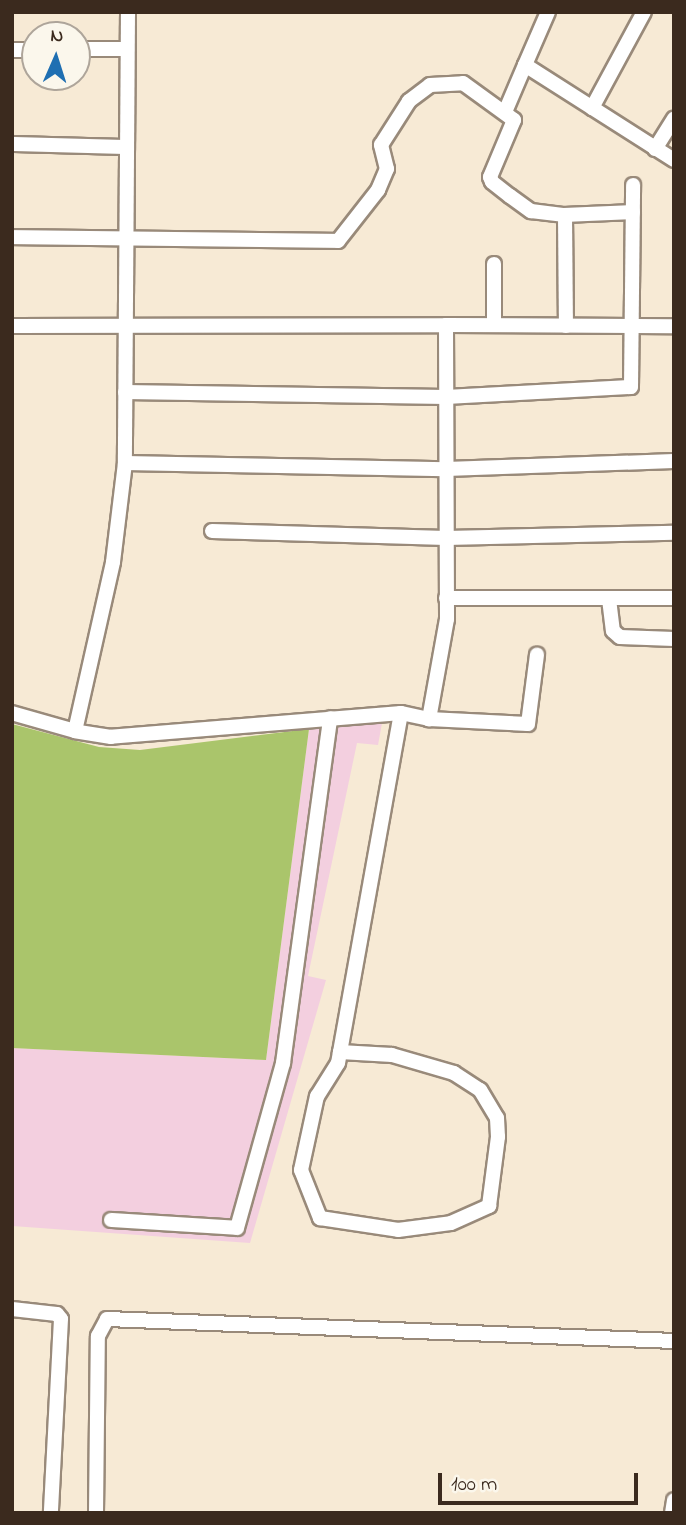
<!DOCTYPE html>
<html>
<head>
<meta charset="utf-8">
<style>
	body { margin:0 }
	#map { position:relative; width:686px; height:1525px; overflow:hidden; background:#f7ead5; font-family:"Indie Flower",sans-serif }
	div>[style] { position:absolute }
	.built>* { inset:0; background:#f3cfdf }
	.green>* { inset:0; background:#aac56b }
	.roads { filter:drop-shadow(2px 0 #998a7a) drop-shadow(-2px 0 #998a7a) drop-shadow(0 2px #998a7a) drop-shadow(0 -2px #998a7a) }
	.minor>* { height:14px; margin:-7px; padding:0 7px; transform-origin:7px; border-radius:7px; background:#fff }
	span { translate:-50% -50%; white-space:nowrap; text-align:center; line-height:1.15; -webkit-text-stroke:5px #fbf7ec; paint-order:stroke }
	.frame { position:absolute; inset:0; border:14px solid #3b2a1e; pointer-events:none }
	.north { position:absolute; left:21px; top:21px; width:70px; height:70px; box-sizing:border-box; background:#fbf7ec; border:2px solid #aea59a; border-radius:50%; rotate:3deg; font-size:19px; font-weight:700; line-height:28px; text-align:center; color:#3b2a1e }
	.north::after { content:''; display:block; margin:auto; width:24px; height:32px; background:#1f6fb2; clip-path:polygon(50% 0,100% 100%,50% 72%,0 100%) }
	.scale { position:absolute; left:438px; top:1473px; width:200px; height:32px; box-sizing:border-box; border:4px solid #3b2a1e; border-top:0; padding-left:9px; font-size:21px; line-height:24px; white-space:nowrap; color:#3b2a1e; -webkit-text-stroke:5px #fbf7ec; paint-order:stroke }
</style>
</head>
<body>
<div id="map">
	<div class="built">
		<div style="clip-path:polygon(382px 723px,378px 745px,357px 743px,308px 976px,326px 980px,250px 1243px,12px 1226px,12px 1048px,266px 1060px,309px 729px)"></div>
	</div>
	<div class="green">
		<div style="clip-path:polygon(12px 724px,99px 747px,140px 750px,309px 729px,266px 1060px,12px 1048px)"></div>
	</div>
	<div class="roads">
		<div class="minor">
			<div style="left:128px;top:12px;width:451px;rotate:90.4deg"></div>
			<div style="left:125px;top:463px;width:321px;rotate:1.1deg"></div>
			<div style="left:446px;top:469px;width:228px;rotate:-2deg"></div>
			<div style="left:548px;top:12px;width:58px;rotate:113.5deg"></div>
			<div style="left:525px;top:65px;width:177px;rotate:32.5deg"></div>
			<div style="left:77px;top:49px;width:50px"></div>
			<div style="left:12px;top:50px;width:23px"></div>
			<div style="left:592px;top:108px;width:109px;rotate:-61.6deg"></div>
			<div style="left:505px;top:112px;width:51px;rotate:-66.9deg"></div>
			<div style="left:12px;top:144px;width:115px;rotate:1.5deg"></div>
			<div style="left:655px;top:149px;width:36px;rotate:-58deg"></div>
			<div style="left:565px;top:215px;width:111px;rotate:89.5deg"></div>
			<div style="left:12px;top:237px;width:326px;rotate:0.7deg"></div>
			<div style="left:338px;top:241px;width:65px;rotate:-51.9deg"></div>
			<div style="left:378px;top:190px;width:23px;rotate:-67deg"></div>
			<div style="left:387px;top:169px;width:25px;rotate:-104deg"></div>
			<div style="left:381px;top:145px;width:52px;rotate:-57.5deg"></div>
			<div style="left:409px;top:101px;width:26px;rotate:-37deg"></div>
			<div style="left:430px;top:85px;width:33px;rotate:-3deg"></div>
			<div style="left:463px;top:83px;width:63px;rotate:36deg"></div>
			<div style="left:514px;top:120px;width:62px;rotate:112.8deg"></div>
			<div style="left:490px;top:177px;width:5px;rotate:68deg"></div>
			<div style="left:492px;top:182px;width:23px;rotate:38deg"></div>
			<div style="left:510px;top:196px;width:26px;rotate:36deg"></div>
			<div style="left:531px;top:211px;width:34px;rotate:7deg"></div>
			<div style="left:565px;top:215px;width:68px;rotate:-2.5deg"></div>
			<div style="left:446px;top:325px;width:228px;rotate:0.3deg"></div>
			<div style="left:494px;top:325px;width:61px;rotate:-90deg"></div>
			<div style="left:12px;top:326px;width:434px;rotate:-0.1deg"></div>
			<div style="left:446px;top:325px;width:294px;rotate:89.8deg"></div>
			<div style="left:447px;top:619px;width:102px;rotate:100.2deg"></div>
			<div style="left:429px;top:719px;width:29px;rotate:-168deg"></div>
			<div style="left:401px;top:713px;width:291px;rotate:175.3deg"></div>
			<div style="left:111px;top:737px;width:36px;rotate:-171deg"></div>
			<div style="left:75px;top:731px;width:66px;rotate:-164.1deg"></div>
			<div style="left:125px;top:392px;width:321px;rotate:0.9deg"></div>
			<div style="left:446px;top:397px;width:185px;rotate:-3.1deg"></div>
			<div style="left:631px;top:387px;width:202px;rotate:-89.4deg"></div>
			<div style="left:212px;top:531px;width:234px;rotate:1.7deg"></div>
			<div style="left:446px;top:538px;width:228px;rotate:-1.3deg"></div>
			<div style="left:446px;top:598px;width:228px"></div>
			<div style="left:609px;top:599px;width:32px;rotate:83deg"></div>
			<div style="left:613px;top:631px;width:9px;rotate:41deg"></div>
			<div style="left:620px;top:637px;width:54px;rotate:2.1deg"></div>
			<div style="left:429px;top:719px;width:99px;rotate:2.9deg"></div>
			<div style="left:528px;top:724px;width:70px;rotate:-82.6deg"></div>
			<div style="left:75px;top:731px;width:173px;rotate:-77.3deg"></div>
			<div style="left:113px;top:562px;width:100px;rotate:-83.1deg"></div>
			<div style="left:340px;top:1052px;width:11px;rotate:100deg"></div>
			<div style="left:338px;top:1063px;width:39px;rotate:122deg"></div>
			<div style="left:317px;top:1096px;width:76px;rotate:102.2deg"></div>
			<div style="left:301px;top:1170px;width:52px;rotate:68.4deg"></div>
			<div style="left:320px;top:1218px;width:79px;rotate:8.7deg"></div>
			<div style="left:398px;top:1230px;width:53px;rotate:-7.5deg"></div>
			<div style="left:451px;top:1223px;width:42px;rotate:-24.1deg"></div>
			<div style="left:489px;top:1206px;width:70px;rotate:-82.6deg"></div>
			<div style="left:498px;top:1137px;width:19px;rotate:-93deg"></div>
			<div style="left:497px;top:1118px;width:33px;rotate:-121deg"></div>
			<div style="left:480px;top:1090px;width:31px;rotate:-147deg"></div>
			<div style="left:454px;top:1073px;width:65px;rotate:-163.8deg"></div>
			<div style="left:392px;top:1055px;width:52px;rotate:-176.7deg"></div>
			<div style="left:340px;top:1052px;width:344px;rotate:-79.8deg"></div>
			<div style="left:111px;top:1220px;width:126px;rotate:3.6deg"></div>
			<div style="left:237px;top:1228px;width:171px;rotate:-74.4deg"></div>
			<div style="left:283px;top:1063px;width:348px;rotate:-82.2deg"></div>
			<div style="left:12px;top:1309px;width:45px;rotate:6.3deg"></div>
			<div style="left:57px;top:1314px;width:6px;rotate:51deg"></div>
			<div style="left:61px;top:1319px;width:194px;rotate:93deg"></div>
			<div style="left:96px;top:1513px;width:177px;rotate:-89.4deg"></div>
			<div style="left:98px;top:1336px;width:19px;rotate:-62deg"></div>
			<div style="left:107px;top:1319px;width:567px;rotate:2.22deg"></div>
			<div style="left:672px;top:1513px;width:13px;rotate:-81deg"></div>
		</div>
	</div>
	<div class="frame"></div>
	<div class="north">N</div>
	<div class="scale">100 m</div>
</div>
</body>
</html>
